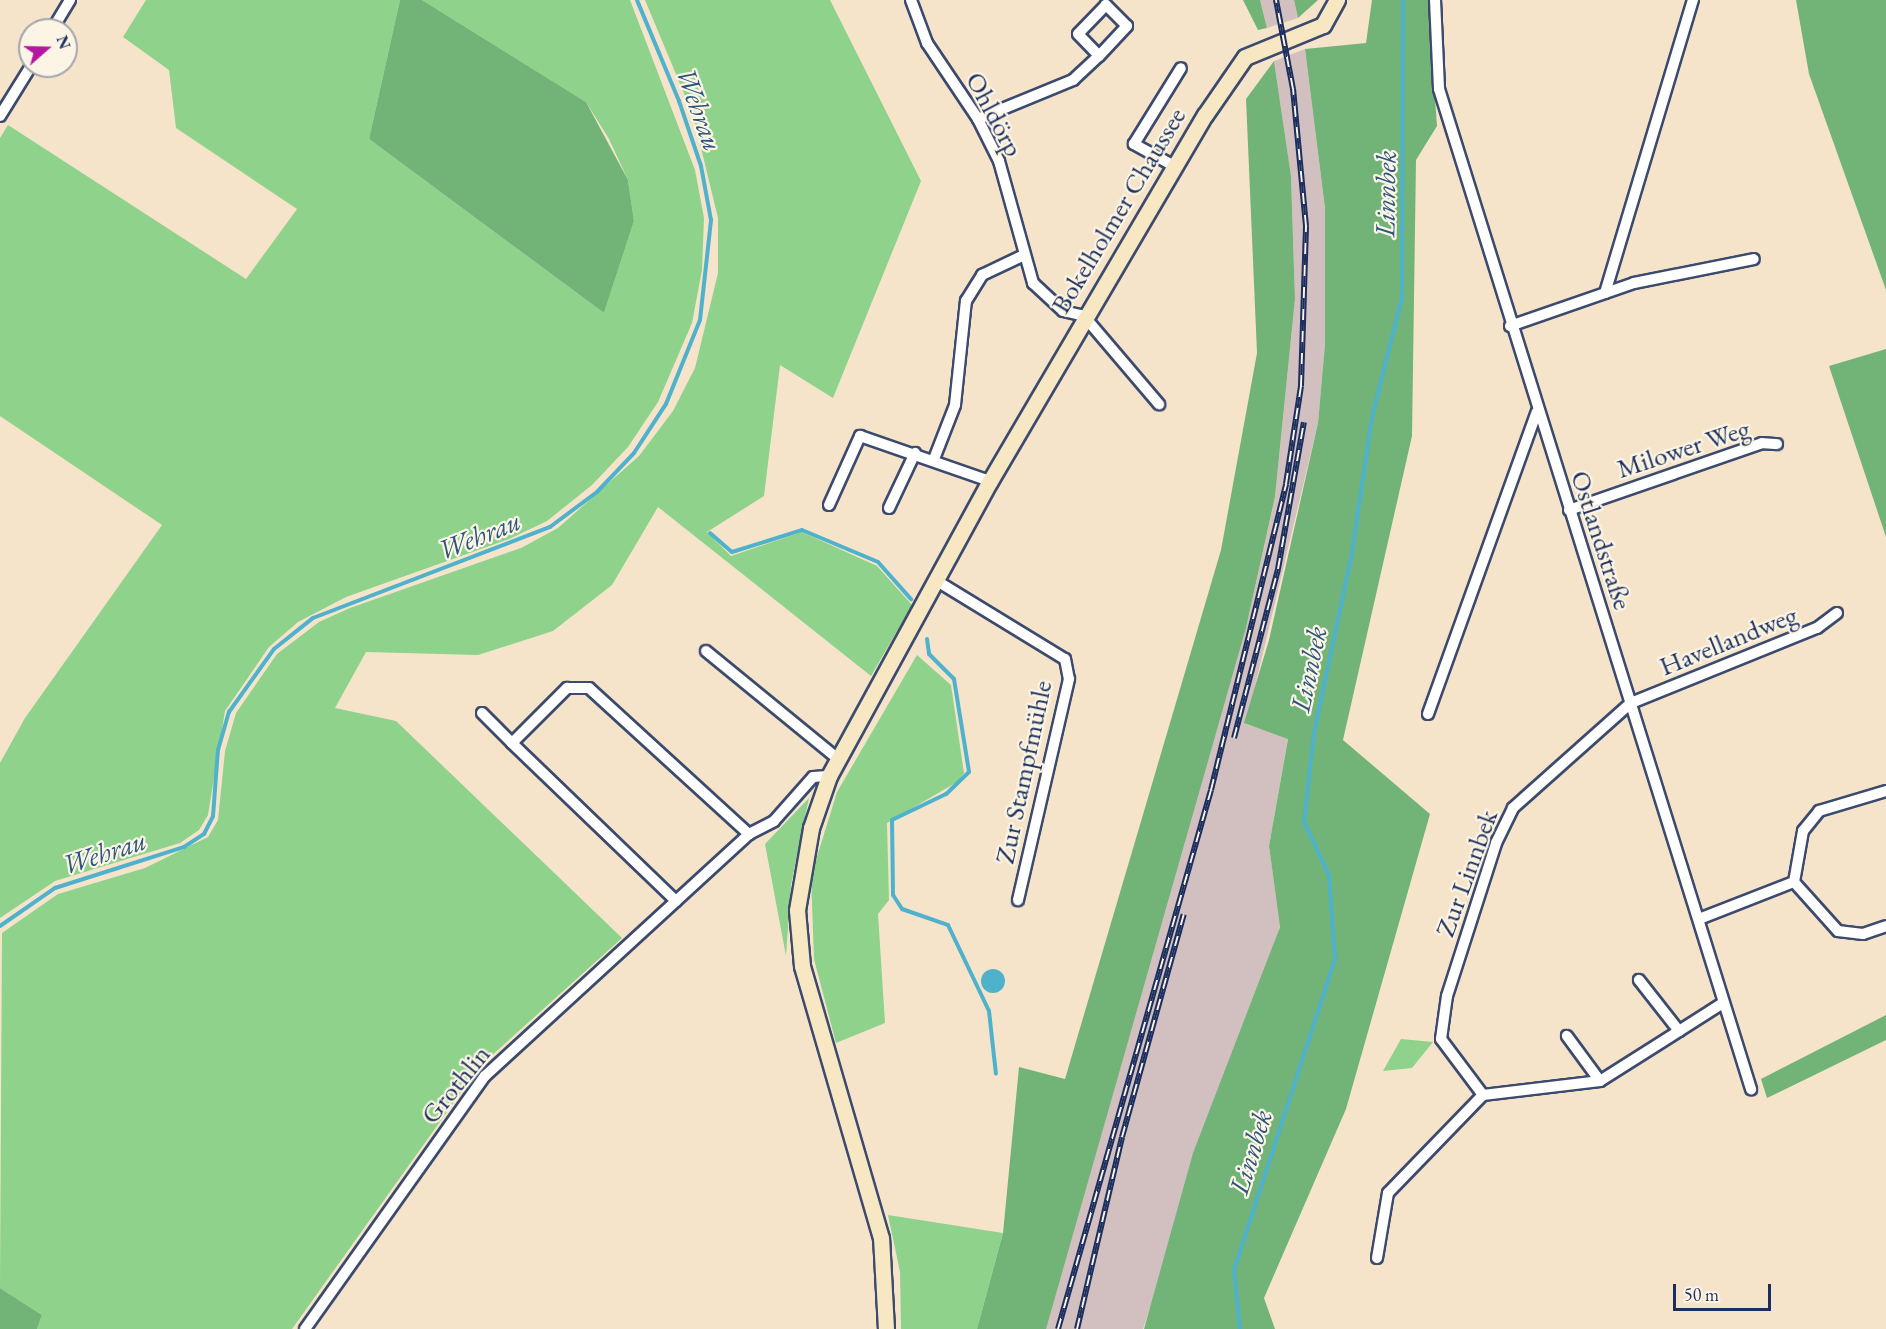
<!DOCTYPE html>
<html>
<head>
<meta charset="utf-8">
<style>
	body { margin:0 }
	#map { position:relative; width:1886px; height:1329px; overflow:hidden; background:#f6e4ca; font-family:"EB Garamond",serif }
	div>[style] { position:absolute }
	.industrial>* { inset:0; background:#d2bfc0 }
	.green>* { inset:0; background:#8ed28b }
	.forest>* { inset:0; background:#72b477 }
	.water>* { inset:0; background:#4eb2cd }
	.round { border-radius:50% }
	.stream>* { height:4px; margin:-2px; padding:0 2px; transform-origin:2px; border-radius:2px; background:#4eb2cd }
	.roads { filter:drop-shadow(2px 0 #3c4a6e) drop-shadow(-2px 0 #3c4a6e) drop-shadow(0 2px #3c4a6e) drop-shadow(0 -2px #3c4a6e) }
	.street>* { height:10px; margin:-5px; padding:0 5px; transform-origin:5px; border-radius:5px; background:#fff }
	.secondary>* { height:15px; margin:-7.5px; padding:0 7.5px; transform-origin:7.5px; border-radius:7.5px; background:#f7e8c3 }
	.rail>* { height:6px; margin-top:-3px; transform-origin:0; background:repeating-linear-gradient(90deg,#fcf5e5 0 11px,#1b2f5e 0 22px); box-sizing:border-box; border-block:2px solid #1b2f5e }
	span { translate:-50% -50%; white-space:nowrap; text-align:center; line-height:1.15; -webkit-text-stroke:4.5px #fcf5e5; paint-order:stroke }
	.street-label { font-size:27px; color:#1b2f5e }
	.water-label { font-size:28px; color:#2a567f; font-style:italic }
	.north { position:absolute; left:18px; top:18px; width:60px; height:60px; box-sizing:border-box; background:#fcf5e5; border:2px solid #a2a6af; border-radius:50%; rotate:70deg; font-size:16px; font-weight:700; line-height:24px; text-align:center; color:#1b2f5e }
	.north::after { content:''; display:block; margin:auto; width:21px; height:27px; background:#b5179e; clip-path:polygon(50% 0,100% 100%,50% 72%,0 100%) }
	.scale { position:absolute; left:1673px; top:1284px; width:98px; height:27px; box-sizing:border-box; border:3px solid #1b2f5e; border-top:0; padding-left:8px; font-size:18px; line-height:21px; white-space:nowrap; color:#1b2f5e; -webkit-text-stroke:4px #fcf5e5; paint-order:stroke }
</style>
</head>
<body>
<div id="map">
	<div class="industrial">
		<div style="clip-path:polygon(1260px 0,1294px 0,1298px 18px,1267px 28px)"></div>
		<div style="clip-path:polygon(1305px 49px,1325px 208px,1325px 344px,1318px 423px,1246px 724px,1288px 738px,1269px 846px,1280px 926px,1143px 1329px,1043px 1329px,1246px 628px,1275px 498px,1295px 299px,1291px 177px,1274px 61px)"></div>
	</div>
	<div class="green">
		<div style="clip-path:polygon(146px 0,400px 0,369px 139px,604px 313px,634px 221px,628px 180px,609px 139px,586px 102px,422px 0,630px 0,695px 170px,704px 218px,702px 270px,692px 323px,658px 402px,628px 447px,592px 485px,547px 521px,509px 539px,346px 597px,298px 622px,269px 647px,225px 711px,208px 815px,199px 830px,180px 843px,55px 881px,0 918px,0 763px,25px 718px,162px 525px,0 416px,0 138px,8px 125px,246px 279px,297px 209px,176px 128px,169px 70px,123px 37px)"></div>
		<div style="clip-path:polygon(645px 0,830px 0,921px 181px,833px 398px,780px 365px,764px 496px,707px 532px,731px 556px,802px 532px,877px 566px,912px 605px,871px 676px,658px 507px,612px 585px,553px 631px,478px 655px,366px 652px,335px 708px,396px 721px,622px 938px,479px 1067px,292px 1329px,37px 1329px,42px 1315px,0 1288px,2px 933px,58px 894px,145px 868px,208px 837px,218px 820px,225px 751px,236px 713px,277px 654px,319px 622px,350px 608px,521px 548px,558px 528px,639px 456px,673px 411px,695px 368px,718px 273px,718px 218px,693px 115px)"></div>
		<div style="clip-path:polygon(917px 655px,951px 685px,964px 773px,957px 782px,887px 823px,889px 900px,878px 914px,885px 1023px,836px 1043px,814px 959px,811px 876px,837px 792px)"></div>
		<div style="clip-path:polygon(809px 798px,791px 885px,786px 956px,765px 844px)"></div>
		<div style="clip-path:polygon(1401px 1039px,1433px 1042px,1412px 1068px,1383px 1071px)"></div>
		<div style="clip-path:polygon(888px 1215px,1003px 1233px,977px 1329px,901px 1329px,900px 1272px)"></div>
	</div>
	<div class="forest">
		<div style="clip-path:polygon(400px 0,422px 0,586px 102px,628px 180px,634px 221px,604px 313px,369px 139px)"></div>
		<div style="clip-path:polygon(1243px 0,1260px 0,1267px 28px,1258px 30px)"></div>
		<div style="clip-path:polygon(1294px 0,1318px 0,1298px 18px)"></div>
		<div style="clip-path:polygon(1372px 0,1428px 0,1437px 126px,1416px 160px,1412px 436px,1343px 740px,1430px 814px,1346px 1109px,1264px 1298px,1275px 1329px,1144px 1329px,1193px 1153px,1280px 927px,1269px 846px,1288px 739px,1244px 723px,1269px 640px,1318px 423px,1325px 344px,1325px 208px,1305px 49px,1366px 43px)"></div>
		<div style="clip-path:polygon(1796px 0,1886px 0,1886px 290px,1809px 74px)"></div>
		<div style="clip-path:polygon(1274px 61px,1291px 176px,1295px 299px,1275px 497px,1246px 628px,1046px 1329px,977px 1329px,1003px 1233px,1019px 1067px,1065px 1079px,1221px 550px,1257px 353px,1246px 99px)"></div>
		<div style="clip-path:polygon(1886px 349px,1886px 537px,1829px 366px)"></div>
		<div style="clip-path:polygon(1886px 1015px,1886px 1040px,1767px 1098px,1761px 1079px)"></div>
		<div style="clip-path:polygon(0 1288px,42px 1315px,37px 1329px,0 1329px)"></div>
	</div>
	<div class="water">
		<div class="round" style="left:981px;top:969px;width:24px;height:24px"></div>
	</div>
	<div class="stream">
		<div style="left:710px;top:533px;width:29px;rotate:41deg"></div>
		<div style="left:732px;top:552px;width:73px;rotate:-17.4deg"></div>
		<div style="left:802px;top:530px;width:82px;rotate:22.8deg"></div>
		<div style="left:878px;top:562px;width:50px;rotate:48.3deg"></div>
		<div style="left:927px;top:639px;width:15px;rotate:82deg"></div>
		<div style="left:929px;top:654px;width:35px;rotate:45deg"></div>
		<div style="left:954px;top:679px;width:94px;rotate:80.8deg"></div>
		<div style="left:969px;top:772px;width:32px;rotate:136deg"></div>
		<div style="left:946px;top:794px;width:60px;rotate:154.3deg"></div>
		<div style="left:892px;top:820px;width:75px;rotate:89.2deg"></div>
		<div style="left:893px;top:895px;width:17px;rotate:57deg"></div>
		<div style="left:902px;top:909px;width:49px;rotate:19.2deg"></div>
		<div style="left:948px;top:925px;width:95px;rotate:64.5deg"></div>
		<div style="left:989px;top:1011px;width:63px;rotate:83.7deg"></div>
		<div style="left:0;top:926px;width:67px;rotate:-34.6deg"></div>
		<div style="left:55px;top:888px;width:135px;rotate:-17.6deg"></div>
		<div style="left:184px;top:847px;width:24px;rotate:-33deg"></div>
		<div style="left:204px;top:834px;width:20px;rotate:-63deg"></div>
		<div style="left:213px;top:816px;width:66px;rotate:-85.7deg"></div>
		<div style="left:218px;top:750px;width:40px;rotate:-74deg"></div>
		<div style="left:229px;top:712px;width:77px;rotate:-54.5deg"></div>
		<div style="left:274px;top:649px;width:50px;rotate:-38.5deg"></div>
		<div style="left:313px;top:618px;width:254px;rotate:-21deg"></div>
		<div style="left:550px;top:527px;width:59px;rotate:-36.7deg"></div>
		<div style="left:597px;top:492px;width:54px;rotate:-46.5deg"></div>
		<div style="left:634px;top:453px;width:59px;rotate:-56.9deg"></div>
		<div style="left:666px;top:404px;width:91px;rotate:-68deg"></div>
		<div style="left:700px;top:320px;width:101px;rotate:-83.7deg"></div>
		<div style="left:711px;top:220px;width:55px;rotate:-100.5deg"></div>
		<div style="left:701px;top:166px;width:69px;rotate:-108.7deg"></div>
		<div style="left:679px;top:101px;width:109px;rotate:-112.6deg"></div>
		<div style="left:1240px;top:1329px;width:59px;rotate:-95.8deg"></div>
		<div style="left:1234px;top:1270px;width:327px;rotate:-72deg"></div>
		<div style="left:1335px;top:959px;width:84px;rotate:-94.1deg"></div>
		<div style="left:1329px;top:875px;width:59px;rotate:-115.3deg"></div>
		<div style="left:1304px;top:822px;width:90px;rotate:-83.6deg"></div>
		<div style="left:1314px;top:733px;width:185px;rotate:-78.1deg"></div>
		<div style="left:1352px;top:552px;width:136px;rotate:-81.6deg"></div>
		<div style="left:1372px;top:417px;width:123px;rotate:-75.9deg"></div>
		<div style="left:1402px;top:298px;width:298px;rotate:-89.8deg"></div>
	</div>
	<div class="roads">
		<div class="street">
			<div style="left:911px;top:0;width:46px;rotate:69.6deg"></div>
			<div style="left:927px;top:43px;width:92px;rotate:56.1deg"></div>
			<div style="left:978px;top:119px;width:47px;rotate:63.4deg"></div>
			<div style="left:999px;top:161px;width:127px;rotate:74.4deg"></div>
			<div style="left:1033px;top:283px;width:41px;rotate:43deg"></div>
			<div style="left:1063px;top:311px;width:22px;rotate:13deg"></div>
			<div style="left:1084px;top:316px;width:116px;rotate:49.6deg"></div>
			<div style="left:1435px;top:0;width:89px;rotate:87.4deg"></div>
			<div style="left:1439px;top:89px;width:1048px;rotate:72.67deg"></div>
			<div style="left:52px;top:30px;width:35px;rotate:-59deg"></div>
			<div style="left:0;top:116px;width:59px;rotate:-58.2deg"></div>
			<div style="left:978px;top:119px;width:103px;rotate:-22.3deg"></div>
			<div style="left:1073px;top:80px;width:35px;rotate:-43deg"></div>
			<div style="left:1099px;top:56px;width:41px;rotate:-47deg"></div>
			<div style="left:1127px;top:26px;width:30px;rotate:-135deg"></div>
			<div style="left:1106px;top:5px;width:40px;rotate:134deg"></div>
			<div style="left:1078px;top:34px;width:30px;rotate:46deg"></div>
			<div style="left:1174px;top:166px;width:46px;rotate:-151.2deg"></div>
			<div style="left:1134px;top:144px;width:89px;rotate:-58.3deg"></div>
			<div style="left:1605px;top:293px;width:306px;rotate:-73.3deg"></div>
			<div style="left:1510px;top:326px;width:131px;rotate:-19.1deg"></div>
			<div style="left:1634px;top:283px;width:122px;rotate:-11.3deg"></div>
			<div style="left:934px;top:459px;width:58px;rotate:-68.7deg"></div>
			<div style="left:955px;top:405px;width:105px;rotate:-84deg"></div>
			<div style="left:966px;top:301px;width:31px;rotate:-58deg"></div>
			<div style="left:982px;top:275px;width:44px;rotate:-25.4deg"></div>
			<div style="left:829px;top:505px;width:76px;rotate:-65.8deg"></div>
			<div style="left:860px;top:436px;width:138px;rotate:19.1deg"></div>
			<div style="left:889px;top:508px;width:61px;rotate:-64.7deg"></div>
			<div style="left:1569px;top:510px;width:204px;rotate:-19.1deg"></div>
			<div style="left:1762px;top:443px;width:15px;rotate:4deg"></div>
			<div style="left:937px;top:581px;width:150px;rotate:31.4deg"></div>
			<div style="left:1065px;top:659px;width:20px;rotate:79deg"></div>
			<div style="left:1069px;top:679px;width:227px;rotate:103deg"></div>
			<div style="left:706px;top:651px;width:171px;rotate:39.3deg"></div>
			<div style="left:482px;top:713px;width:42px;rotate:45deg"></div>
			<div style="left:1428px;top:714px;width:321px;rotate:-70.2deg"></div>
			<div style="left:1794px;top:882px;width:52px;rotate:-80deg"></div>
			<div style="left:1803px;top:831px;width:26px;rotate:-51deg"></div>
			<div style="left:1819px;top:811px;width:70px;rotate:-16.6deg"></div>
			<div style="left:676px;top:901px;width:228px;rotate:-136.1deg"></div>
			<div style="left:512px;top:743px;width:78px;rotate:-45deg"></div>
			<div style="left:567px;top:688px;width:22px"></div>
			<div style="left:589px;top:688px;width:217px;rotate:42.4deg"></div>
			<div style="left:1699px;top:919px;width:102px;rotate:-21.3deg"></div>
			<div style="left:1794px;top:882px;width:66px;rotate:48.1deg"></div>
			<div style="left:1838px;top:931px;width:25px;rotate:7deg"></div>
			<div style="left:1863px;top:934px;width:24px;rotate:-19deg"></div>
			<div style="left:1679px;top:1031px;width:52px;rotate:-32.5deg"></div>
			<div style="left:1600px;top:1081px;width:93px;rotate:-32.3deg"></div>
			<div style="left:1679px;top:1031px;width:65px;rotate:-128.1deg"></div>
			<div style="left:1483px;top:1095px;width:118px;rotate:-6.8deg"></div>
			<div style="left:1600px;top:1081px;width:56px;rotate:-126.3deg"></div>
			<div style="left:1377px;top:1258px;width:66px;rotate:-80.4deg"></div>
			<div style="left:1388px;top:1193px;width:136px;rotate:-45.9deg"></div>
			<div style="left:1483px;top:1095px;width:70px;rotate:-126.9deg"></div>
			<div style="left:1441px;top:1039px;width:43px;rotate:-82.1deg"></div>
			<div style="left:1447px;top:996px;width:161px;rotate:-72.2deg"></div>
			<div style="left:1496px;top:843px;width:39px;rotate:-64deg"></div>
			<div style="left:1513px;top:808px;width:158px;rotate:-41.7deg"></div>
			<div style="left:1631px;top:703px;width:201px;rotate:-22deg"></div>
			<div style="left:1817px;top:628px;width:25px;rotate:-37deg"></div>
			<div style="left:305px;top:1329px;width:310px;rotate:-54.6deg"></div>
			<div style="left:485px;top:1076px;width:358px;rotate:-42.5deg"></div>
			<div style="left:749px;top:834px;width:28px;rotate:-27deg"></div>
			<div style="left:774px;top:821px;width:59px;rotate:-48.4deg"></div>
			<div style="left:813px;top:777px;width:16px;rotate:-4deg"></div>
		</div>
		<div class="secondary">
			<div style="left:886px;top:1329px;width:91px;rotate:-93.1deg"></div>
			<div style="left:881px;top:1238px;width:283px;rotate:-106.2deg"></div>
			<div style="left:802px;top:966px;width:56px;rotate:-95.1deg"></div>
			<div style="left:797px;top:910px;width:83px;rotate:-80.3deg"></div>
			<div style="left:811px;top:828px;width:55px;rotate:-70.9deg"></div>
			<div style="left:829px;top:776px;width:336px;rotate:-61.4deg"></div>
			<div style="left:990px;top:481px;width:424px;rotate:-59.6deg"></div>
			<div style="left:1205px;top:115px;width:70px;rotate:-55.4deg"></div>
			<div style="left:1245px;top:57px;width:84px;rotate:-22.3deg"></div>
			<div style="left:1323px;top:25px;width:29px;rotate:-61deg"></div>
		</div>
	</div>
	<div class="rail">
		<div style="left:1234px;top:738px;width:175px;rotate:-75.4deg"></div>
		<div style="left:1278px;top:569px;width:149px;rotate:-80deg"></div>
		<div style="left:1058px;top:1329px;width:560px;rotate:-74.15deg"></div>
		<div style="left:1211px;top:790px;width:315px;rotate:-76.2deg"></div>
		<div style="left:1286px;top:484px;width:99px;rotate:-81.3deg"></div>
		<div style="left:1301px;top:386px;width:160px;rotate:-88.2deg"></div>
		<div style="left:1306px;top:226px;width:138px;rotate:-95.4deg"></div>
		<div style="left:1293px;top:89px;width:91px;rotate:-100.8deg"></div>
		<div style="left:1077px;top:1329px;width:197px;rotate:-76.8deg"></div>
		<div style="left:1122px;top:1137px;width:231px;rotate:-74.5deg"></div>
	</div>
	<div class="street-label">
		<span style="left:995px;top:114px;rotate:62deg">Ohldörp</span>
		<span style="left:1118px;top:210px;rotate:-59deg">Bokelholmer Chaussee</span>
		<span style="left:1683px;top:448px;rotate:-18deg">Milower Weg</span>
		<span style="left:1602px;top:540px;rotate:72deg">Ostlandstraße</span>
		<span style="left:1728px;top:640px;rotate:-22deg">Havellandweg</span>
		<span style="left:1023px;top:772px;rotate:-78deg">Zur Stampfmühle</span>
		<span style="left:1466px;top:873px;rotate:-70deg">Zur Linnbek</span>
		<span style="left:455px;top:1084px;rotate:-51deg">Grothlin</span>
	</div>
	<div class="water-label">
		<span style="left:700px;top:109px;rotate:70deg">Wehrau</span>
		<span style="left:1385px;top:194px;rotate:-89deg">Linnbek</span>
		<span style="left:479px;top:535px;rotate:-22deg">Wehrau</span>
		<span style="left:1308px;top:669px;rotate:-78deg">Linnbek</span>
		<span style="left:104px;top:852px;rotate:-18deg">Wehrau</span>
		<span style="left:1250px;top:1152px;rotate:-73deg">Linnbek</span>
	</div>
	<div class="north">N</div>
	<div class="scale">50 m</div>
</div>
</body>
</html>
